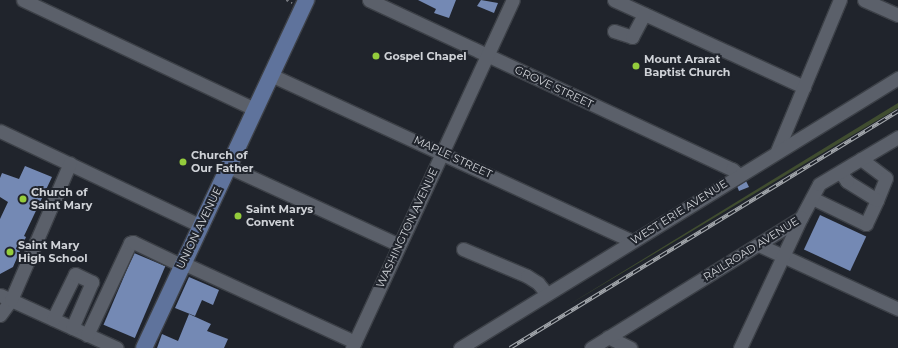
<!DOCTYPE html>
<html>
<head>
<meta charset="utf-8">
<style>
	body { margin:0 }
	#map { position:relative; width:898px; height:348px; overflow:hidden; background:#20242c; font-family:Montserrat,sans-serif }
	div>[style] { position:absolute }
	.green>* { inset:0; background:#404d30 }
	.building>* { inset:0; background:#7489b4; transform-origin:0 0 }
	.path>* { height:1.5px; margin-top:-0.75px; transform-origin:0; background:repeating-linear-gradient(90deg,#73767d 0 3px,transparent 0 6px) }
	.roads { filter:drop-shadow(1px 0 #3c4047) drop-shadow(-1px 0 #3c4047) drop-shadow(0 1px #3c4047) drop-shadow(0 -1px #3c4047) }
	.minor>* { height:13px; margin:-6.5px; padding:0 6.5px; transform-origin:6.5px; border-radius:6.5px; background:#5b606a }
	.major>* { height:16px; margin:-8px; padding:0 8px; transform-origin:8px; border-radius:8px; background:#5f739c }
	.rail>* { height:4px; margin-top:-2px; transform-origin:0; background:repeating-linear-gradient(90deg,#20242c 0 8px,#a3a7ac 0 16px); box-sizing:border-box; border-block:1px solid #a3a7ac }
	.dots>* { width:11px; height:11px; translate:-50% -50%; box-sizing:border-box; border:2px solid #20242c; border-radius:50% }
	span { translate:-50% -50%; white-space:nowrap; text-align:center; line-height:1.15; -webkit-text-stroke:4px #20242c; paint-order:stroke }
	.poi-label { font-size:11px; color:#cfd2d7; font-weight:700 }
	.left { translate:0 -50%; text-align:left }
	.street-label { font-size:11px; color:#cfd2d7 }
</style>
</head>
<body>
<div id="map">
	<div class="green">
		<div style="clip-path:polygon(898px 103px,898px 108px,565px 307px)"></div>
	</div>
	<div class="building">
		<div style="clip-path:polygon(418px 0,456px 0,449px 18px,434px 13px,436px 9px)"></div>
		<div style="clip-path:polygon(481px 0,498px 3px,494px 13px,477px 6px)"></div>
		<div style="clip-path:polygon(25px 166px,52px 177px,24px 236px,26px 237px,13px 267px,0 274px,0 219px,8px 202px,0 197px,0 178px,2px 173px,19px 179px)"></div>
		<div style="clip-path:polygon(746px 181px,749px 187px,739px 191px,737px 186px)"></div>
		<div style="left:820px;top:215px;width:51px;height:38px;rotate:25deg"></div>
		<div style="left:134px;top:253px;width:34px;height:78px;rotate:23deg"></div>
		<div style="clip-path:polygon(189px 277px,219px 290px,213px 305px,202px 300px,195px 316px,175px 308px)"></div>
		<div style="clip-path:polygon(189px 314px,211px 324px,207px 331px,228px 339px,224px 348px,157px 348px,162px 334px,178px 341px)"></div>
	</div>
	<div class="path">
		<div style="left:286px;top:0;width:7px;rotate:27deg"></div>
	</div>
	<div class="roads">
		<div class="minor">
			<div style="left:23px;top:0;width:256px;rotate:25.2deg"></div>
			<div style="left:369px;top:0;width:400px;rotate:25deg"></div>
			<div style="left:732px;top:169px;width:9px;rotate:41deg"></div>
			<div style="left:614px;top:0;width:209px;rotate:24.6deg"></div>
			<div style="left:864px;top:0;width:37px;rotate:24deg"></div>
			<div style="left:614px;top:31px;width:19px;rotate:18deg"></div>
			<div style="left:632px;top:37px;width:26px;rotate:-62deg"></div>
			<div style="left:271px;top:75px;width:397px;rotate:24.7deg"></div>
			<div style="left:0;top:131px;width:222px;rotate:25.3deg"></div>
			<div style="left:777px;top:151px;width:164px;rotate:-67.4deg"></div>
			<div style="left:861px;top:159px;width:31px;rotate:37deg"></div>
			<div style="left:886px;top:178px;width:24px;rotate:112deg"></div>
			<div style="left:229px;top:167px;width:187px;rotate:24.6deg"></div>
			<div style="left:812px;top:198px;width:60px;rotate:25.7deg"></div>
			<div style="left:866px;top:224px;width:26px;rotate:-65deg"></div>
			<div style="left:877px;top:200px;width:36px;rotate:-148deg"></div>
			<div style="left:847px;top:181px;width:11px;rotate:-128deg"></div>
			<div style="left:759px;top:245px;width:153px;rotate:24.7deg"></div>
			<div style="left:463px;top:249px;width:69px;rotate:22.9deg"></div>
			<div style="left:527px;top:276px;width:13px;rotate:32deg"></div>
			<div style="left:538px;top:283px;width:14px;rotate:51deg"></div>
			<div style="left:183px;top:263px;width:189px;rotate:24.7deg"></div>
			<div style="left:0;top:295px;width:128px;rotate:24.4deg"></div>
			<div style="left:0;top:315px;width:19px;rotate:-54deg"></div>
			<div style="left:11px;top:300px;width:149px;rotate:-66.7deg"></div>
			<div style="left:53px;top:319px;width:50px;rotate:-63.9deg"></div>
			<div style="left:75px;top:274px;width:19px;rotate:25deg"></div>
			<div style="left:92px;top:282px;width:50px;rotate:113.5deg"></div>
			<div style="left:87px;top:335px;width:102px;rotate:-64.9deg"></div>
			<div style="left:130px;top:243px;width:3px;rotate:-18deg"></div>
			<div style="left:133px;top:242px;width:53px;rotate:25.6deg"></div>
			<div style="left:608px;top:337px;width:25px;rotate:26deg"></div>
			<div style="left:352px;top:348px;width:383px;rotate:-65.2deg"></div>
			<div style="left:460px;top:348px;width:515px;rotate:-31.65deg"></div>
			<div style="left:591px;top:348px;width:247px;rotate:-31.8deg"></div>
			<div style="left:801px;top:218px;width:38px;rotate:-62deg"></div>
			<div style="left:819px;top:184px;width:92px;rotate:-30.7deg"></div>
			<div style="left:740px;top:348px;width:144px;rotate:-64.9deg"></div>
		</div>
		<div class="major">
			<div style="left:144px;top:348px;width:384px;rotate:-65deg"></div>
		</div>
	</div>
	<div class="rail">
		<div style="left:510px;top:348px;width:455px;rotate:-31.4deg"></div>
	</div>
	<div class="dots">
		<div style="left:376px;top:56px;background:#94cc3c"></div>
		<div style="left:636px;top:66px;background:#94cc3c"></div>
		<div style="left:183px;top:162px;background:#94cc3c"></div>
		<div style="left:23px;top:199px;background:#94cc3c"></div>
		<div style="left:238px;top:216px;background:#94cc3c"></div>
		<div style="left:10px;top:252px;background:#94cc3c"></div>
	</div>
	<div class="poi-label">
		<span class="left" style="left:384px;top:56px">Gospel Chapel</span>
		<span class="left" style="left:644px;top:66px">Mount Ararat<br>Baptist Church</span>
		<span class="left" style="left:191px;top:162px">Church of<br>Our Father</span>
		<span class="left" style="left:31px;top:199px">Church of<br>Saint Mary</span>
		<span class="left" style="left:246px;top:216px">Saint Marys<br>Convent</span>
		<span class="left" style="left:18px;top:252px">Saint Mary<br>High School</span>
	</div>
	<div class="street-label">
		<span style="left:554px;top:87px;rotate:25deg">GROVE STREET</span>
		<span style="left:453px;top:157px;rotate:25deg">MAPLE STREET</span>
		<span style="left:679px;top:212px;rotate:-32deg">WEST ERIE AVENUE</span>
		<span style="left:199px;top:228px;rotate:-64deg">UNION AVENUE</span>
		<span style="left:407px;top:228px;rotate:-65deg">WASHINGTON AVENUE</span>
		<span style="left:751px;top:249px;rotate:-32deg">RAILROAD AVENUE</span>
	</div>
</div>
</body>
</html>
